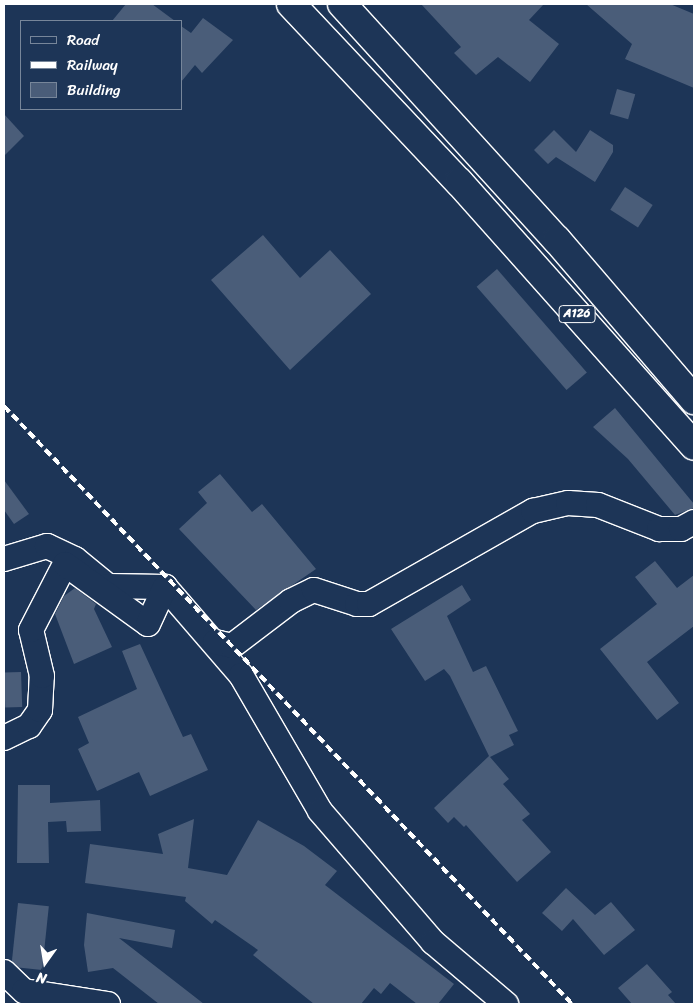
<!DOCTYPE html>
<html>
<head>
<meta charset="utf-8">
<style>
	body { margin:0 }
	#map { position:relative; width:698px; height:1008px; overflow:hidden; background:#1d3557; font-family:Sriracha,sans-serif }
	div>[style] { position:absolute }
	.building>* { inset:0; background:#4a5d79; transform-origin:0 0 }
	.roads { filter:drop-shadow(1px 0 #fff) drop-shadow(-1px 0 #fff) drop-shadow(0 1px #fff) drop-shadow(0 -1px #fff) }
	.minor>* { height:24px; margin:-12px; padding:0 12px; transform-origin:12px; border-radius:12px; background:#1d3557 }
	.trunk>* { height:28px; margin:-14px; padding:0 14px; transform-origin:14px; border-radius:14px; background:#1d3557 }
	.rail>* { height:4px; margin-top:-2px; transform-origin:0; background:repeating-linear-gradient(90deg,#fff 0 8px,transparent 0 12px) }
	span { translate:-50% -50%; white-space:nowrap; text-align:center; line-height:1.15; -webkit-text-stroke:4.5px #1d3557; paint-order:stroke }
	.shield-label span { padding:1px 4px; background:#1d3557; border:1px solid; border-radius:4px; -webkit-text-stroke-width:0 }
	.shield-label { font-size:12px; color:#fff; font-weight:700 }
	.frame { position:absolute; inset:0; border:5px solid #fff; pointer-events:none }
	.legend { position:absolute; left:20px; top:20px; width:162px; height:90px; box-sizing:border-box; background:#1d3557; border:1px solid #77869a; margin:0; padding:6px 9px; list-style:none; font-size:15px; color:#fff }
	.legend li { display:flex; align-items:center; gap:10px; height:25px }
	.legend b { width:25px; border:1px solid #77869a }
	.north { position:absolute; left:20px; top:938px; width:50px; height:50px; -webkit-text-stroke:4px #1d3557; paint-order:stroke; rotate:193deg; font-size:14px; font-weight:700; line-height:20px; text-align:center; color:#fff }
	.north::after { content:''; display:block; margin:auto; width:18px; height:22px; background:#fff; clip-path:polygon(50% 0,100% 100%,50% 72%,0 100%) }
</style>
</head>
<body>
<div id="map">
	<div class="building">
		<div style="clip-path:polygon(126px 4px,152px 4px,175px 21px,112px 21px)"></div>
		<div style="clip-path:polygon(421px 4px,544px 4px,529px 20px,559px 44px,530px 82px,498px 57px,476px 75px,454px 53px,461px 47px)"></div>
		<div style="clip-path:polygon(586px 4px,670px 4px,694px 14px,694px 88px,625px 59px,632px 44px)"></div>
		<div style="clip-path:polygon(203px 18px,233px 40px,202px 73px,195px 65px,181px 82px,181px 26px,191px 33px)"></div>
		<div style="left:617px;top:89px;width:19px;height:26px;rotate:16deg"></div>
		<div style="clip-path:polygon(4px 114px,24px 136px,4px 156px)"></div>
		<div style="clip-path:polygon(554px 130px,576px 152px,590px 130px,613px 145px,613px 152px,595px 182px,556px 157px,548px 164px,534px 150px)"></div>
		<div style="left:625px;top:187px;width:33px;height:27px;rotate:33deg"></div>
		<div style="clip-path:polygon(263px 235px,300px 278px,330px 250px,371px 294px,290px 370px,211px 280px)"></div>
		<div style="left:497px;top:269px;width:137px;height:27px;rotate:49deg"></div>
		<div style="clip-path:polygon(615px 408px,694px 504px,694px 508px,675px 515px,628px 459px,593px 427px)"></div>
		<div style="clip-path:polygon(220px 474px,252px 512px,262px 504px,316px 569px,256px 610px,179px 529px,207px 503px,198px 492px)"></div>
		<div style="clip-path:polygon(4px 480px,29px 514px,14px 524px,4px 510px)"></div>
		<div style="clip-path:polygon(655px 561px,677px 588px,694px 575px,694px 626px,647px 662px,679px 703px,657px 720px,600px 649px,657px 604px,635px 577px)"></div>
		<div style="clip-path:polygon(462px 585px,471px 600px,447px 616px,473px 672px,486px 666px,518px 731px,509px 735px,514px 745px,490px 757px,509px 779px,503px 784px,530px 814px,522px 820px,551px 852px,517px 882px,466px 825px,464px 827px,454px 817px,448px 823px,434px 808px,489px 756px,450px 676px,444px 669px,425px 681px,391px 629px)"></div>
		<div style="clip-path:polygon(75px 588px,96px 604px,94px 609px,112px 647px,74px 664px,55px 614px,64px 596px)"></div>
		<div style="clip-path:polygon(140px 644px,183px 737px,191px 734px,208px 770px,150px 796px,139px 772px,97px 791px,78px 749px,89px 743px,78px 717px,137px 689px,122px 651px)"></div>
		<div style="left:21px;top:672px;width:35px;height:17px;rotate:88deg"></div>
		<div style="clip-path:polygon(18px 785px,50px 785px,50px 803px,100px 800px,101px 831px,67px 832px,66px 821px,48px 822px,49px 863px,17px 863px)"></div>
		<div style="clip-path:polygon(194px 819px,188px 868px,227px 875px,258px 820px,304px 846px,337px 871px,325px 885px,454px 984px,438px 1004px,417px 1004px,390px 983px,381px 994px,374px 988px,361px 1004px,314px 1004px,253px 955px,258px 950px,215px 920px,212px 924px,185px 901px,186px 897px,85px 883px,90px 844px,163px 854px,158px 834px)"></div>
		<div style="clip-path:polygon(566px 888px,595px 915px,611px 902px,635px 930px,604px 955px,573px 919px,562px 931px,542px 913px)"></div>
		<div style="left:18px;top:903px;width:31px;height:64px;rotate:6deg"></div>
		<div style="clip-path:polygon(87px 913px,175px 930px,172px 948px,119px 938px,204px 1004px,159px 1004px,113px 968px,88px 972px,84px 945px)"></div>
		<div style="clip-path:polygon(647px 964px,672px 992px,668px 995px,676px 1004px,632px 1004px,618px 988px)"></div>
	</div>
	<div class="roads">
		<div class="minor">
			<div style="left:4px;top:559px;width:45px;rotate:-16.8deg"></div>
			<div style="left:47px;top:546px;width:31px;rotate:25deg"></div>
			<div style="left:75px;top:559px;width:43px;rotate:39.3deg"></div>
			<div style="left:108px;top:586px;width:57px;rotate:1deg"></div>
			<div style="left:165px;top:587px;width:116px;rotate:49.2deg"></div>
			<div style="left:241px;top:675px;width:157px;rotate:59.8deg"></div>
			<div style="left:320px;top:811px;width:173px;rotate:49.2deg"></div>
			<div style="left:433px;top:942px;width:96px;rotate:40.3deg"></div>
			<div style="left:215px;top:642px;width:17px;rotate:13deg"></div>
			<div style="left:232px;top:646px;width:74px;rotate:-37.3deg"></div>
			<div style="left:291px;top:601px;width:25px;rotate:-26deg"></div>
			<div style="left:314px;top:590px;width:45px;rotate:18deg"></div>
			<div style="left:357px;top:604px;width:12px"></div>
			<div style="left:369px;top:604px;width:189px;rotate:-29.6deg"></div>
			<div style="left:533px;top:511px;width:36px;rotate:-13deg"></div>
			<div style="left:568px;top:503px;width:30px;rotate:4deg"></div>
			<div style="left:598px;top:505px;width:66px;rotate:21.5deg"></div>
			<div style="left:659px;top:529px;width:22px"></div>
			<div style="left:681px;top:529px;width:15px;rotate:-28deg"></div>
			<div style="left:4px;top:738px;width:28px;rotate:-26deg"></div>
			<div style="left:29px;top:726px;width:19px;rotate:-55deg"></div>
			<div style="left:40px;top:710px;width:34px;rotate:-87deg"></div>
			<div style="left:42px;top:676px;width:47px;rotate:-103.4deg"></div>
			<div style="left:31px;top:630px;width:74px;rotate:-62.7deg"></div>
			<div style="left:65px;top:564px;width:102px;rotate:35.9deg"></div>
			<div style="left:148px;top:624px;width:41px;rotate:-65.3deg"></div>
			<div style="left:4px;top:972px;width:28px;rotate:44deg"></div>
			<div style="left:24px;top:991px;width:85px;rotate:8.8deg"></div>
		</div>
		<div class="trunk">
			<div style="left:291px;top:4px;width:245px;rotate:46.7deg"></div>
			<div style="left:459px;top:182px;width:353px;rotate:48.3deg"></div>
			<div style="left:342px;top:4px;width:319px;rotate:47.7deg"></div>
			<div style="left:557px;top:240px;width:211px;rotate:49.4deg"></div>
		</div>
	</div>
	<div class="rail">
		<div style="left:4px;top:406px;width:825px;rotate:46.47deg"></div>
	</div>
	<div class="shield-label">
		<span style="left:577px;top:314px">A126</span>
	</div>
	<div class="frame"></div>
	<ul class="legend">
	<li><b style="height:6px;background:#1d3557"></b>Road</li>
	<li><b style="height:6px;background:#fff"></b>Railway</li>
	<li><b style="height:14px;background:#4a5d79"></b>Building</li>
	</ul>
	<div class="north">N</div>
</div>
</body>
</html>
